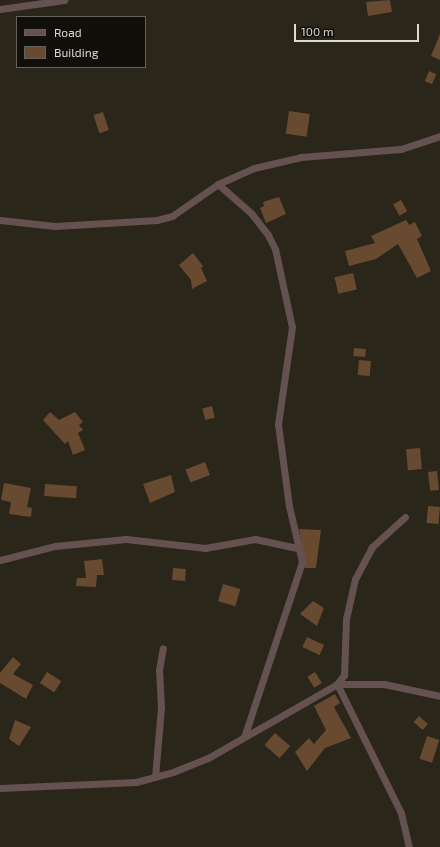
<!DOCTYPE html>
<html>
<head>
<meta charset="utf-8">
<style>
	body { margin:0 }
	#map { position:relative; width:440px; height:847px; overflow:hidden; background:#2a261a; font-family:"Exo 2",sans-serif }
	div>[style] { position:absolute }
	.building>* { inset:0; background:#684a30; transform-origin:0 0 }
	.street>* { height:7px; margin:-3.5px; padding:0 3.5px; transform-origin:3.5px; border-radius:3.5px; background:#655250 }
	span { translate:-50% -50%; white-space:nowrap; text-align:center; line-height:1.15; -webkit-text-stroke:4px #110f0a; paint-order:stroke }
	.legend { position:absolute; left:16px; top:16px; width:130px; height:52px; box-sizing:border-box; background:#110f0a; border:1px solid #63615a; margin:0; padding:5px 7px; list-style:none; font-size:12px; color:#dddbd3 }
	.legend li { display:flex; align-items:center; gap:8px; height:20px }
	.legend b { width:20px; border:1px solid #63615a }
	.scale { position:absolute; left:294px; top:24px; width:125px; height:18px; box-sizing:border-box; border:2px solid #dddbd3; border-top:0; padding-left:5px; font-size:12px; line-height:14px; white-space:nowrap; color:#dddbd3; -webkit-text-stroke:3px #110f0a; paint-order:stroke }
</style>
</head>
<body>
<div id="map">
	<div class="building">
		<div style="clip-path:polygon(390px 0,392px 12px,368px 16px,366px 2px)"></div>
		<div style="clip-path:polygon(440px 34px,440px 60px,431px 56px)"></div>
		<div style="left:429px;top:71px;width:8px;height:11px;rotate:23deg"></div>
		<div style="left:289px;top:111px;width:21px;height:23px;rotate:8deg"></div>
		<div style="left:103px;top:112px;width:19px;height:10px;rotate:72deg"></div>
		<div style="clip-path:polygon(279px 197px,286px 214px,266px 223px,260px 208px,264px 206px,263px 202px)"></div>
		<div style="left:401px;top:200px;width:13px;height:9px;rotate:61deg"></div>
		<div style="clip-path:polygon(406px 220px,409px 225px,415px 222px,422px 236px,417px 239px,431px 271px,417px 278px,398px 244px,376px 259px,349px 266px,345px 251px,375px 243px,371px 236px)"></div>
		<div style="clip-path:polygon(193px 253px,203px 266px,201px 268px,207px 281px,192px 289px,191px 280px,179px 265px)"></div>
		<div style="left:353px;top:273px;width:17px;height:19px;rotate:77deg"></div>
		<div style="left:354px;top:348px;width:12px;height:8px;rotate:5deg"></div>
		<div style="left:359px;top:360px;width:12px;height:15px;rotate:5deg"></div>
		<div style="left:212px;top:406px;width:12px;height:10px;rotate:76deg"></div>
		<div style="clip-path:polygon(50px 412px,59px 420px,75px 412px,83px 422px,79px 425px,83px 430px,78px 433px,85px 450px,73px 455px,68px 441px,65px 444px,43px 420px)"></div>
		<div style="left:420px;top:448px;width:21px;height:14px;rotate:85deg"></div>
		<div style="left:205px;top:462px;width:14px;height:21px;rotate:69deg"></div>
		<div style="left:437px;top:471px;width:19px;height:9px;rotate:84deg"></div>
		<div style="clip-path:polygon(171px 475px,175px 492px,150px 503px,143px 484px)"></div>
		<div style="clip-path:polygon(4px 483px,31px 488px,27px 507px,32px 508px,31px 517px,9px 514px,11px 502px,1px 500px)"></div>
		<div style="left:45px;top:484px;width:32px;height:12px;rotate:4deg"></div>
		<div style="left:428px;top:506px;width:12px;height:17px;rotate:5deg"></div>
		<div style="clip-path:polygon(299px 529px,321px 530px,316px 568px,305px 568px)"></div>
		<div style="clip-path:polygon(102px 559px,104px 575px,97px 575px,96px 587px,76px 586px,77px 578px,86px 578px,84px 561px)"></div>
		<div style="left:173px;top:568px;width:13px;height:12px;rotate:4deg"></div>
		<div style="left:223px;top:584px;width:18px;height:18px;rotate:16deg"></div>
		<div style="clip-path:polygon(313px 601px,324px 608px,317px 626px,300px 614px)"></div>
		<div style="left:307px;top:637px;width:19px;height:11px;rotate:25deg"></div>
		<div style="clip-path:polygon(13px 657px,21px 664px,13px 674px,33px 685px,26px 699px,0 683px,0 673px)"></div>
		<div style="left:47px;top:672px;width:17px;height:13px;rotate:33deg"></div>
		<div style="left:315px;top:672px;width:13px;height:9px;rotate:58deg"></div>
		<div style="clip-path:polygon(335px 694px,340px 703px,334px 707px,351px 738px,325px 748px,307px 771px,295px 752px,309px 738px,314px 744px,326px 730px,314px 706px)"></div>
		<div style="left:419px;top:716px;width:12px;height:8px;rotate:42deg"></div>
		<div style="clip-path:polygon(15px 720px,31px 727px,19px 746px,9px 739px)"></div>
		<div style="left:275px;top:733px;width:20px;height:16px;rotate:41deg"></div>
		<div style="left:427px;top:736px;width:13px;height:24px;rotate:18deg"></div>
	</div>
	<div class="street">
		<div style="left:0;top:9px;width:65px;rotate:-8deg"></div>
		<div style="left:218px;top:184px;width:44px;rotate:41.3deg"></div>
		<div style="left:251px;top:213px;width:28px;rotate:52deg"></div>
		<div style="left:268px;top:235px;width:16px;rotate:63deg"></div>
		<div style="left:275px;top:249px;width:80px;rotate:77.7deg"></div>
		<div style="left:292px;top:327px;width:98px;rotate:98.2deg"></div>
		<div style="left:278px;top:424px;width:83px;rotate:82.4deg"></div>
		<div style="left:289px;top:506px;width:57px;rotate:76.9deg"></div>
		<div style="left:302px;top:562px;width:184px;rotate:108.3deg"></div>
		<div style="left:0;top:220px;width:55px;rotate:6.2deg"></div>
		<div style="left:55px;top:226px;width:102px;rotate:-3.4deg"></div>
		<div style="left:157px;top:220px;width:16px;rotate:-15deg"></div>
		<div style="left:172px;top:216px;width:56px;rotate:-34.8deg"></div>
		<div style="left:218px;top:184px;width:39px;rotate:-24deg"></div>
		<div style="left:254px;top:168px;width:48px;rotate:-13.2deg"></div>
		<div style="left:301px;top:157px;width:100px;rotate:-4.6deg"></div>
		<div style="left:401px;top:149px;width:41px;rotate:-18.4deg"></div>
		<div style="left:405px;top:517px;width:45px;rotate:137.7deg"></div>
		<div style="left:372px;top:547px;width:36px;rotate:118deg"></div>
		<div style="left:355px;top:579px;width:41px;rotate:102.7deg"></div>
		<div style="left:346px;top:619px;width:56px;rotate:92deg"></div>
		<div style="left:344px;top:675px;width:11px;rotate:128deg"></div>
		<div style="left:337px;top:684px;width:144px;rotate:63.6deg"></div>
		<div style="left:401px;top:813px;width:35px;rotate:77deg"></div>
		<div style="left:0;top:560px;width:57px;rotate:-14.3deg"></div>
		<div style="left:55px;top:546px;width:71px;rotate:-5.6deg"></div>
		<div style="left:126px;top:539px;width:80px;rotate:6.5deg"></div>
		<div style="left:205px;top:548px;width:51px;rotate:-10.2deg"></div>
		<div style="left:255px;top:539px;width:43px;rotate:12.1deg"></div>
		<div style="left:155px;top:777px;width:70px;rotate:-85.1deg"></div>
		<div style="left:161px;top:707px;width:37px;rotate:-93deg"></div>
		<div style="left:159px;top:670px;width:22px;rotate:-80deg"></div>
		<div style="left:0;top:788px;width:136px;rotate:-2.5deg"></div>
		<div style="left:136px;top:782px;width:38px;rotate:-15deg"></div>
		<div style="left:173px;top:772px;width:38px;rotate:-22deg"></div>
		<div style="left:208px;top:758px;width:149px;rotate:-29.8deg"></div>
		<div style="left:337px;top:684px;width:47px"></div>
		<div style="left:384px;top:684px;width:57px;rotate:12.1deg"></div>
	</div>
	<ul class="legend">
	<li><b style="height:5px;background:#655250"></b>Road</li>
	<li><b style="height:11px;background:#684a30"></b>Building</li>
	</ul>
	<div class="scale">100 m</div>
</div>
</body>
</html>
